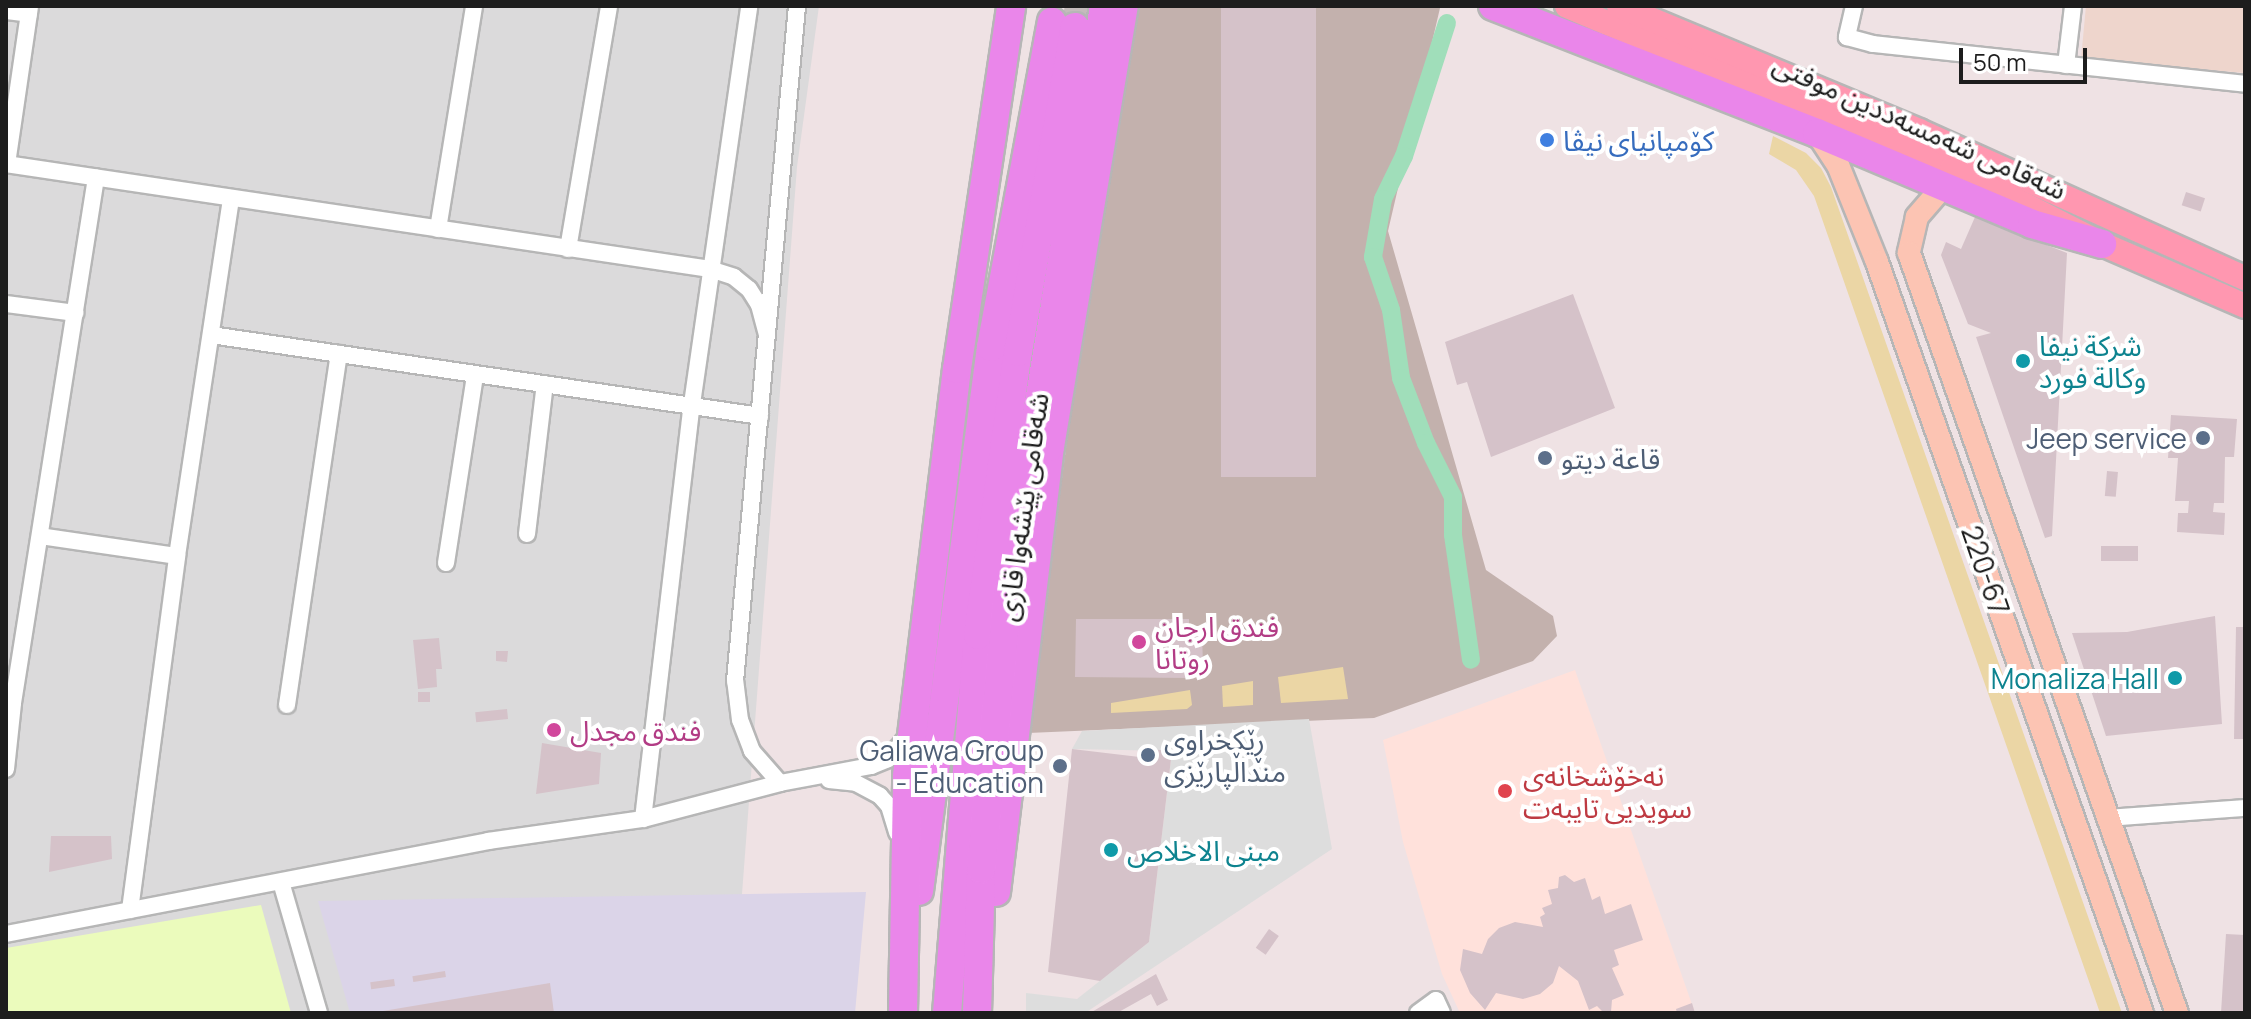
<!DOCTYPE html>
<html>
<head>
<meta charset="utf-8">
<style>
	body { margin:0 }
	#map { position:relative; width:2251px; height:1019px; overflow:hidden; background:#efe2e4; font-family:Manrope,"Noto Sans Arabic",sans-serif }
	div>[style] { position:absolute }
	.residential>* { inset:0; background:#dbdadb }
	.industrial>* { inset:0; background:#dbd4e8 }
	.education>* { inset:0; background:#ffe1db }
	.construction>* { inset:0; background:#c3b1ad }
	.farmland>* { inset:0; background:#eed5cc }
	.grass>* { inset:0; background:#ebd6a5 }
	.park>* { inset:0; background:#ebfbbc }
	.parking>* { inset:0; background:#ddd }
	.canal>* { height:18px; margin:-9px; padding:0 9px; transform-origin:9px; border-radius:9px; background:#a0deba }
	.building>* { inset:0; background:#d5c2c9; transform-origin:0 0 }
	.highway-tunnel>* { height:28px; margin-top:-14px; transform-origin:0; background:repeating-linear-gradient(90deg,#c5bbbc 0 28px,transparent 0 42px) }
	.roads { filter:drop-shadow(2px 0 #b6b6b6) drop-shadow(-2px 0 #b6b6b6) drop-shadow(0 2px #b6b6b6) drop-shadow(0 -2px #b6b6b6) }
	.street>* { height:16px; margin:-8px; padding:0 8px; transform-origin:8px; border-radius:8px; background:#fff }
	.secondary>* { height:22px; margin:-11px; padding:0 11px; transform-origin:11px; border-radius:11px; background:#fcc4b3 }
	.primary>* { height:24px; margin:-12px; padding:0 12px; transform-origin:12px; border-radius:12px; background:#ff97b0 }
	.highway>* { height:28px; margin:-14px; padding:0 14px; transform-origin:14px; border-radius:14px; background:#ea86ea }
	.dots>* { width:22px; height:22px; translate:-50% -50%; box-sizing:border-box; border:4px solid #fff; border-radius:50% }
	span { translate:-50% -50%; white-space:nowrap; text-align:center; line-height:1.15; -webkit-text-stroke:8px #fff; paint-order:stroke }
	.street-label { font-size:28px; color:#1d1d1d }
	.shop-label { font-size:28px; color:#366cbe }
	.left { translate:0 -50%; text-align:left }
	.culture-label { font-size:28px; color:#0d838f }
	.right { translate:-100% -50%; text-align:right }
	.service-label { font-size:28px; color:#4e5e75 }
	.hotel-label { font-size:28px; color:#b23c85 }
	.health-label { font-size:28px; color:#be3a42 }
	.frame { position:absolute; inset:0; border:8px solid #1d1d1d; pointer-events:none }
	.scale { position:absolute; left:1959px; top:48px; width:128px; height:36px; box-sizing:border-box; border:4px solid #1d1d1d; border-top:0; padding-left:10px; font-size:24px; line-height:28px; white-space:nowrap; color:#1d1d1d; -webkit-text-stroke:6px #fff; paint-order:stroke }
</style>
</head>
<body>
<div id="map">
	<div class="residential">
		<div style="clip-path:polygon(6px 6px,819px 6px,797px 167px,733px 1013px,6px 1013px)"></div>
	</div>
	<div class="industrial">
		<div style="clip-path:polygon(866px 892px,855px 1013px,350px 1013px,318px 901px)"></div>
	</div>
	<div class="education">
		<div style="clip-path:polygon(1575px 670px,1695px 1013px,1460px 1013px,1442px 974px,1403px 842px,1383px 740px)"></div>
	</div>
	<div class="construction">
		<div style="clip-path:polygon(1125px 6px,1440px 8px,1388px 231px,1486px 570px,1553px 616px,1557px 636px,1533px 661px,1374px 718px,1028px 733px)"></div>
	</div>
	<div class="farmland">
		<div style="clip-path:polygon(2086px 6px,2245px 6px,2245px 73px,2081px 59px)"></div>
	</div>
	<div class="grass">
		<div style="clip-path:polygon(1773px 136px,1806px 153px,1821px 168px,1831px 187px,2122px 1013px,2100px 1013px,1814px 196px,1796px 170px,1769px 154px)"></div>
		<div style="clip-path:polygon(1343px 667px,1348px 699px,1281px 703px,1278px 677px)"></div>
		<div style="clip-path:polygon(1253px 681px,1253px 705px,1223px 707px,1222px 686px)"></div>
		<div style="clip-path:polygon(1190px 690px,1192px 705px,1187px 709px,1111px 713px,1111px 703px)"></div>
	</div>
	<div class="park">
		<div style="clip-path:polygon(261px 905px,291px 1013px,6px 1013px,6px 948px)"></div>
	</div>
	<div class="parking">
		<div style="clip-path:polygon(1309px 719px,1332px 849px,1085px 1013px,1026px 1013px,1026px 993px,1077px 999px,1149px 942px,1172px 751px,1072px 749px,1082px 731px)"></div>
	</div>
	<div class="canal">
		<div style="left:1447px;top:23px;width:140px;rotate:107.9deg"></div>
		<div style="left:1404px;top:156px;width:48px;rotate:116deg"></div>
		<div style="left:1383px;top:199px;width:59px;rotate:99.8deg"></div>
		<div style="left:1373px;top:257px;width:56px;rotate:71.2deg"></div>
		<div style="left:1391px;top:310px;width:69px;rotate:81.6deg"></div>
		<div style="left:1401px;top:378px;width:70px;rotate:69deg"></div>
		<div style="left:1426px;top:443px;width:60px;rotate:63.4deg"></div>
		<div style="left:1453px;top:497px;width:38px;rotate:90deg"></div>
		<div style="left:1453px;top:535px;width:126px;rotate:81.8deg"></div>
	</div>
	<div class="building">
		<div style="left:1221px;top:6px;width:95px;height:471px"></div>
		<div style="left:2186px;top:192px;width:20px;height:14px;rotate:18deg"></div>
		<div style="clip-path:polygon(1975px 217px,2067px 253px,2052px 536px,2045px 538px,1976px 337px,1991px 333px,1968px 324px,1941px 255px,1946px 242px,1961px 249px)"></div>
		<div style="clip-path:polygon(1573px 294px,1615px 408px,1491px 457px,1467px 382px,1457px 385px,1445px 342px)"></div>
		<div style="clip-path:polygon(2171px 415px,2237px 419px,2234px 457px,2225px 457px,2224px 503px,2214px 503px,2213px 512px,2225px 513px,2224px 535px,2177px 532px,2178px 513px,2188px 513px,2189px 501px,2175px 501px,2178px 458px,2168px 458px)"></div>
		<div style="left:2107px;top:471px;width:11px;height:25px;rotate:5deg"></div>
		<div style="left:2138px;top:546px;width:15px;height:37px;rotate:90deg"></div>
		<div style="clip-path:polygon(2215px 616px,2222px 724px,2106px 736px,2072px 633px,2127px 632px)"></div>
		<div style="clip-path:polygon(1076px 619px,1189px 619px,1189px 634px,1202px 634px,1203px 665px,1191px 665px,1191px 678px,1075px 677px)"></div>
		<div style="clip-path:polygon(2236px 627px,2245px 627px,2245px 739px,2234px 739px)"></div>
		<div style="clip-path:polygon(439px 638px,442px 669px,436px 669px,437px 687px,418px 689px,413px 640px)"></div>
		<div style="clip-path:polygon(496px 651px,508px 651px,507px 662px,496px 661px)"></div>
		<div style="left:418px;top:692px;width:12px;height:10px"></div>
		<div style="left:507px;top:709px;width:10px;height:32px;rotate:84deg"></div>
		<div style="clip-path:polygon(542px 743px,601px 753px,599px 784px,536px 794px)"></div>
		<div style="clip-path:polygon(1072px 749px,1148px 758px,1149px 749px,1172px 751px,1149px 942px,1100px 981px,1048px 972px)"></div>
		<div style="clip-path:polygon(51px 836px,111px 836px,112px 859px,49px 872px)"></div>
		<div style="clip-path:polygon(1565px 875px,1574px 882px,1585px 878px,1592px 900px,1600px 896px,1605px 914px,1631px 904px,1643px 940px,1614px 950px,1619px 965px,1612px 968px,1624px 995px,1612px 1000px,1611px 1012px,1604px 1013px,1597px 1006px,1589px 1010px,1578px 981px,1559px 966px,1553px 983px,1540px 994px,1523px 999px,1496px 993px,1485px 1010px,1470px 993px,1460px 970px,1463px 949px,1482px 954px,1488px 939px,1499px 928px,1515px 922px,1543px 927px,1540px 917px,1545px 914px,1542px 908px,1552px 904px,1548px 890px,1558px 888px,1559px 877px)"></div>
		<div style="left:1269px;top:929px;width:12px;height:23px;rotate:35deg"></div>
		<div style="clip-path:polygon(2226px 934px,2245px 935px,2245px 1013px,2221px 1013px)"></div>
		<div style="left:445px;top:971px;width:6px;height:33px;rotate:81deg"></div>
		<div style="clip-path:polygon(1156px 974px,1168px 1000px,1157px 1006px,1151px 994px,1117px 1013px,1090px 1013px)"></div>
		<div style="left:394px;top:979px;width:7px;height:24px;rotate:82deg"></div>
		<div style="clip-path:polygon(550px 983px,554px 1013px,383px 1013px,383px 1011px)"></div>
		<div style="clip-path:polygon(1692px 1003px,1695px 1013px,1677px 1013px,1676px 1009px)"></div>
	</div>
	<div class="highway-tunnel">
		<div style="left:1075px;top:27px;width:21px;rotate:-79deg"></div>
	</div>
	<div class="roads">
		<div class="street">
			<div style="left:1854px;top:6px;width:32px;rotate:103deg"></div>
			<div style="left:1847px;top:37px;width:27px;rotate:15deg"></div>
			<div style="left:1873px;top:44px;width:374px;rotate:6.1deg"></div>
			<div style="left:6px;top:11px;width:23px;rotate:7deg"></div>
			<div style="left:2066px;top:65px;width:59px;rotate:-83.2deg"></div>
			<div style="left:6px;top:164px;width:712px;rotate:8.48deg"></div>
			<div style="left:710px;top:269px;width:25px;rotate:18deg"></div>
			<div style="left:734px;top:277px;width:19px;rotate:39deg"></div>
			<div style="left:749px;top:289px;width:19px;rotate:58deg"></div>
			<div style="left:759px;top:305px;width:31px;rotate:75deg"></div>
			<div style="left:7px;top:164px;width:160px;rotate:-81.7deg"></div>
			<div style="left:438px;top:229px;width:226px;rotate:-80.8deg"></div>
			<div style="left:568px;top:249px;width:246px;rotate:-80.4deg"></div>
			<div style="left:6px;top:304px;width:70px;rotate:7.4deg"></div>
			<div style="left:211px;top:335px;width:555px;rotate:8.39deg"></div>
			<div style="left:527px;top:534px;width:151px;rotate:-83.2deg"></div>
			<div style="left:40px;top:536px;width:138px;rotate:8.3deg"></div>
			<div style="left:446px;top:563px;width:190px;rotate:-81.2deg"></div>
			<div style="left:287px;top:705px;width:355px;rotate:-81.6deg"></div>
			<div style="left:6px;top:769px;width:66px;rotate:-83.9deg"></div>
			<div style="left:13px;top:703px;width:532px;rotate:-81.02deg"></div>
			<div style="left:829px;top:780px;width:27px;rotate:6deg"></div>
			<div style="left:856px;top:783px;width:27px;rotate:28deg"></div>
			<div style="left:880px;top:796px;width:13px;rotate:48deg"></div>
			<div style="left:889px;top:806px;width:28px;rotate:73deg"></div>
			<div style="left:780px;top:783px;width:43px;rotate:-131.2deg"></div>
			<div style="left:752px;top:751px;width:33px;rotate:-111deg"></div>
			<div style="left:740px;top:720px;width:39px;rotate:-97deg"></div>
			<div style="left:735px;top:681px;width:678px;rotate:-84.75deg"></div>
			<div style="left:2108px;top:818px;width:137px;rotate:-4.2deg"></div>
			<div style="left:643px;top:819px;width:418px;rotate:-83.3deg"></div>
			<div style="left:692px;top:404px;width:402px;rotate:-81.8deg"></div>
			<div style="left:281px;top:882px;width:136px;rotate:73.8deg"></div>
			<div style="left:130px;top:910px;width:357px;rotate:-82.4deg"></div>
			<div style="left:177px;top:556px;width:362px;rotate:-81.4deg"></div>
			<div style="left:6px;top:934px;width:491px;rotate:-10.9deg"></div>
			<div style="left:488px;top:841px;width:157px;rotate:-8.1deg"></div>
			<div style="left:643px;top:819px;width:142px;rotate:-14.7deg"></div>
			<div style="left:780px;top:783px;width:93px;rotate:-10.6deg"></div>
			<div style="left:871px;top:766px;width:18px;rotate:-22deg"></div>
			<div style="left:888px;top:759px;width:30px;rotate:-49deg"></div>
			<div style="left:1418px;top:1013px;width:22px;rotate:-36deg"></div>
			<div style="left:1436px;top:1000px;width:14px;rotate:65deg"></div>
		</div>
		<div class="secondary">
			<div style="left:1817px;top:133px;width:38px;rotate:57deg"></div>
			<div style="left:1838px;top:165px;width:105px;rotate:68.1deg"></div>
			<div style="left:1877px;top:262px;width:796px;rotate:70.56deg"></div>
			<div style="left:1941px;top:189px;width:37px;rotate:131deg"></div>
			<div style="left:1917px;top:217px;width:37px;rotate:103deg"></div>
			<div style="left:1909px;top:253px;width:806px;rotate:70.58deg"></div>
		</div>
		<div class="primary">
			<div style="left:1567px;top:6px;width:418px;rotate:22.8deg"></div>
			<div style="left:1952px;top:168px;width:168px;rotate:26.9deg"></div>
			<div style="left:2102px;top:244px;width:156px;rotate:23.4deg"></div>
			<div style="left:1619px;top:6px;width:325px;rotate:22.6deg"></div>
			<div style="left:1919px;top:131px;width:358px;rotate:24.3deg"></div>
		</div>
		<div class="highway">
			<div style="left:1493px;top:6px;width:348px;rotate:21.4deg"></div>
			<div style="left:1817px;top:133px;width:233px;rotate:22.9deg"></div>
			<div style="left:2032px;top:224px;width:73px;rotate:15.9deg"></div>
			<div style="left:919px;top:891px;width:549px;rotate:-82.46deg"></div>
			<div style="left:991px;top:347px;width:331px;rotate:-79.4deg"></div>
			<div style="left:996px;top:892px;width:448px;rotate:-83.1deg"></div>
			<div style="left:1050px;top:447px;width:447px;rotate:-80.5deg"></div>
			<div style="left:903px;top:1013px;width:237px;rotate:-89deg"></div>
			<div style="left:907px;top:776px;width:410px;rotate:-83deg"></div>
			<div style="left:957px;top:369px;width:367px;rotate:-81.5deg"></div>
			<div style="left:947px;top:1013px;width:379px;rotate:-85.3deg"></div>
			<div style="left:978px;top:635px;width:286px;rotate:-82deg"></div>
			<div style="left:1018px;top:352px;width:330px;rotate:-80.1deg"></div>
			<div style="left:977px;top:1013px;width:144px;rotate:-88.4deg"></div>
			<div style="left:981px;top:869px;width:285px;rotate:-84.4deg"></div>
			<div style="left:1009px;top:585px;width:587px;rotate:-80.68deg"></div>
		</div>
	</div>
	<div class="dots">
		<div style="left:1547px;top:140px;background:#3f7fe0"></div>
		<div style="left:2023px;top:361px;background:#0f9aa8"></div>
		<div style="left:2203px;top:438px;background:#5c6f8a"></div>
		<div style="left:1545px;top:458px;background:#5c6f8a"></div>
		<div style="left:1139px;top:642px;background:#d1479c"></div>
		<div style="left:2175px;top:678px;background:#0f9aa8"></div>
		<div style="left:554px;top:730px;background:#d1479c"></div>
		<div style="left:1148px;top:755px;background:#5c6f8a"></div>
		<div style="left:1060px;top:766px;background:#5c6f8a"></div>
		<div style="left:1505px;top:791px;background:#e0444e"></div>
		<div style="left:1111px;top:850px;background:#0f9aa8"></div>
	</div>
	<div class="street-label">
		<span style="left:1920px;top:126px;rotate:24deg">شەقامی شەمسەددین موفتی</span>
		<span style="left:1022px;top:507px;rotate:-82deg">شەقامی پێشەوا قازی</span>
		<span style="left:1986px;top:570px;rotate:71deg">220-67</span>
	</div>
	<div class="shop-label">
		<span class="left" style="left:1563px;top:140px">کۆمپانیای نیڤا</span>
	</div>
	<div class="culture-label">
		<span class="left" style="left:2039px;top:361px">شركة نيفا<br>وكالة فورد</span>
		<span class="right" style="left:2159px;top:678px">Monaliza Hall</span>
		<span class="left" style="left:1127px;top:850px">مبنى الاخلاص</span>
	</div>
	<div class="service-label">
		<span class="right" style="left:2187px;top:438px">Jeep service</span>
		<span class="left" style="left:1561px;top:458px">قاعة ديتو</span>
		<span class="left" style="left:1164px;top:755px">ڕێکخراوی<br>منداڵپارێزی</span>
		<span class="right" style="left:1044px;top:766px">Galiawa Group<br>- Education</span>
	</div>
	<div class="hotel-label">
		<span class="left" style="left:1155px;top:642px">فندق ارجان<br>روتانا</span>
		<span class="left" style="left:570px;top:730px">فندق مجدل</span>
	</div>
	<div class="health-label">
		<span class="left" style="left:1523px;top:791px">نەخۆشخانەی<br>سویدیی تایبەت</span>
	</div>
	<div class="frame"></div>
	<div class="scale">50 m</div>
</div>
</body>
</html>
